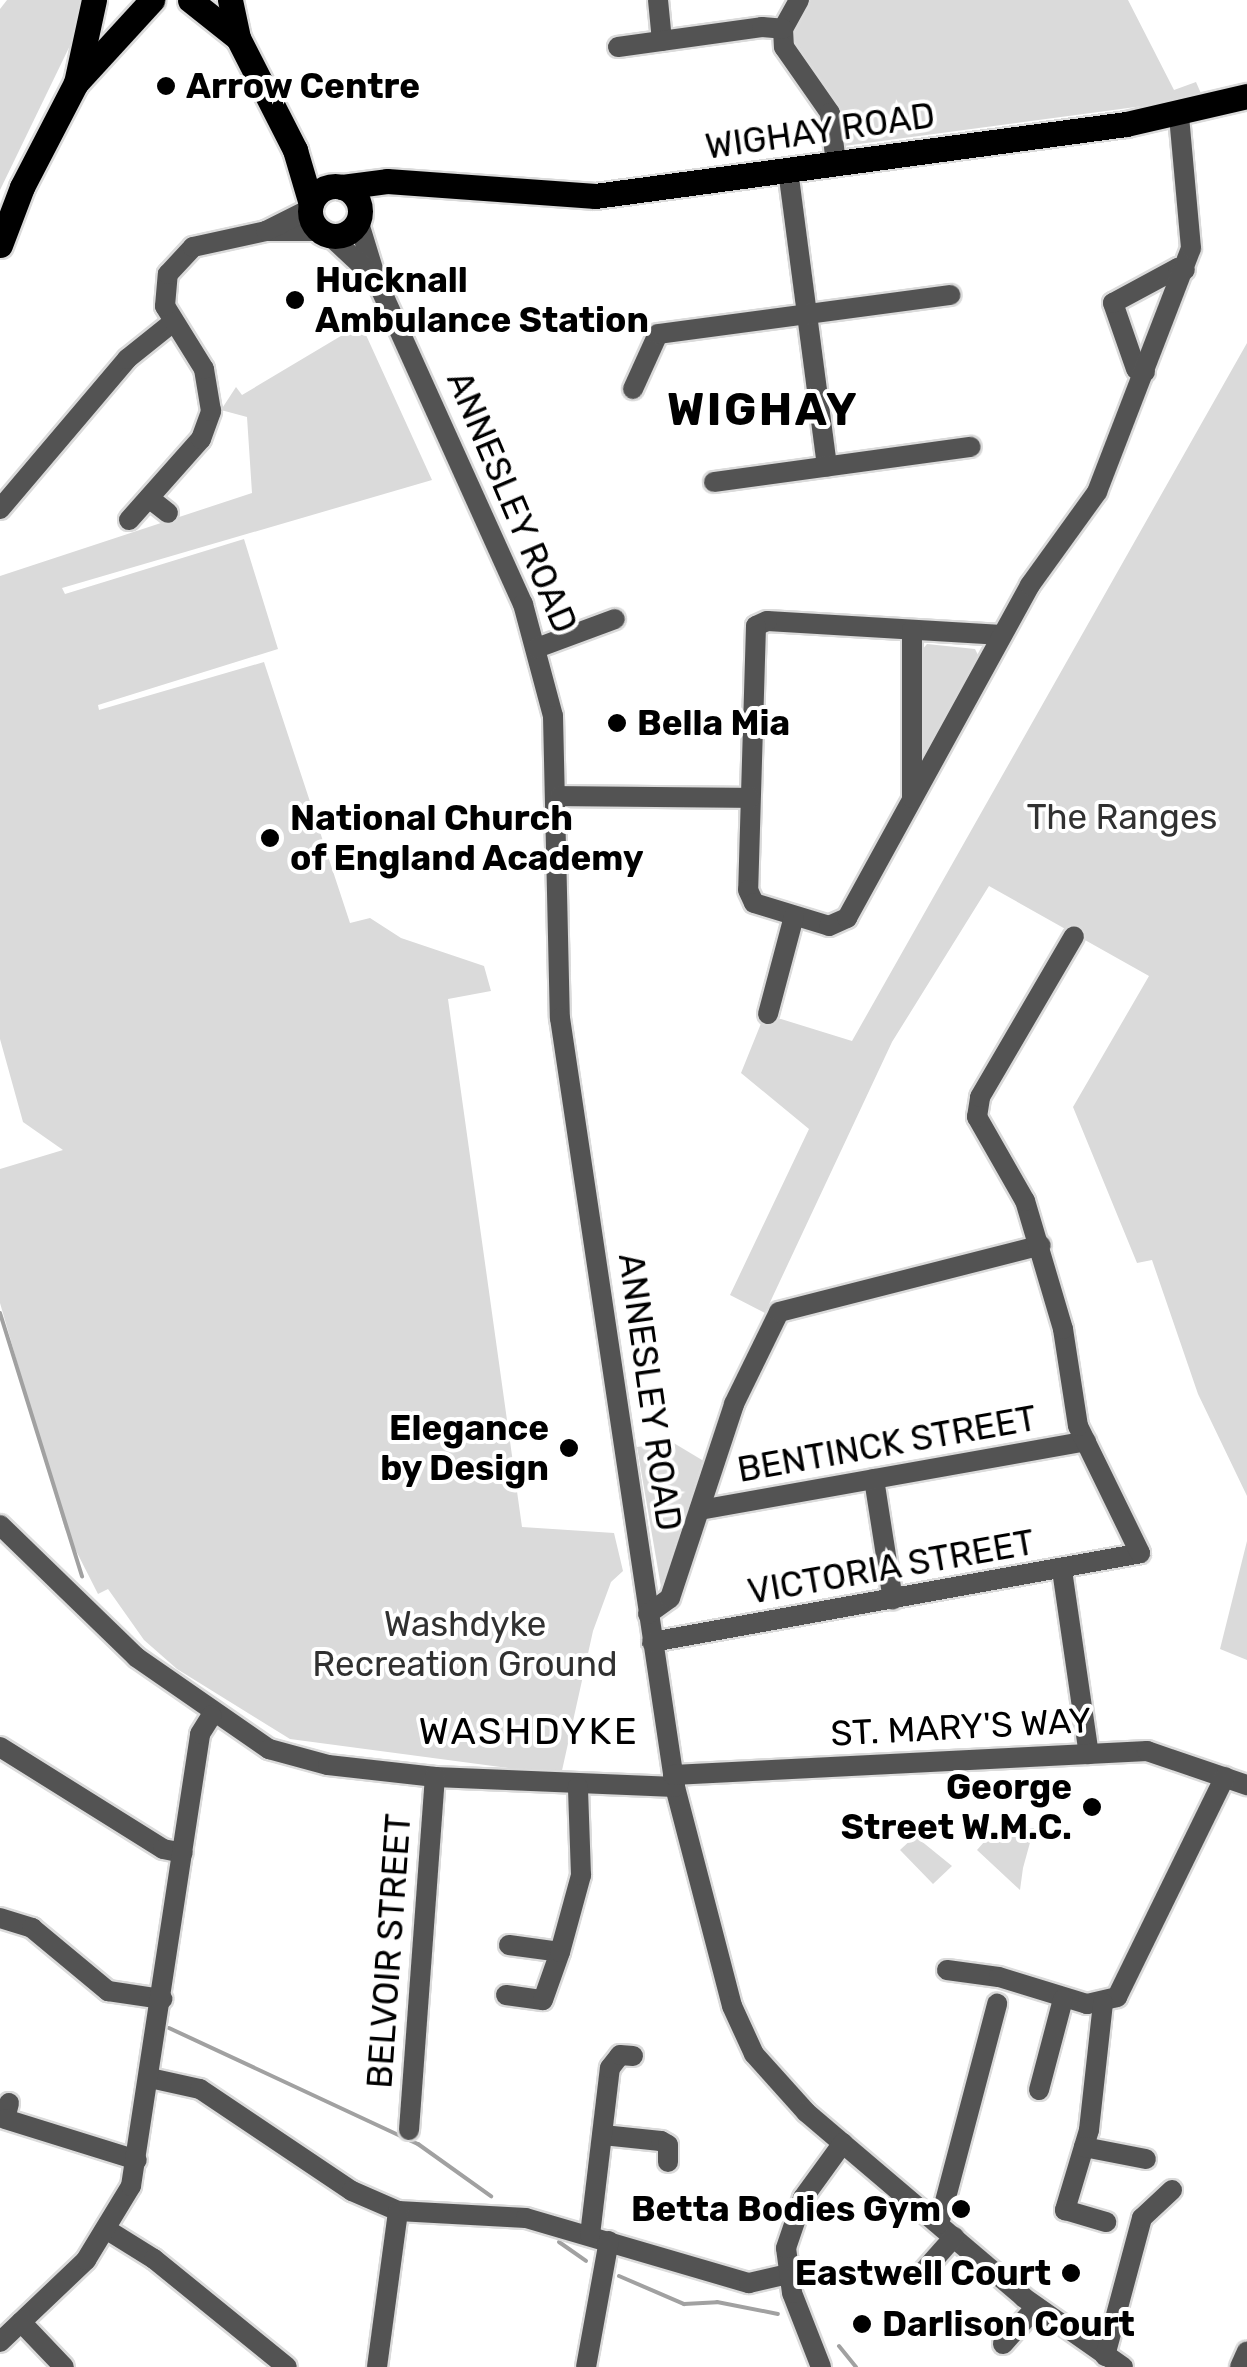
<!DOCTYPE html>
<html>
<head>
<meta charset="utf-8">
<style>
	body { margin:0 }
	#map { position:relative; width:1247px; height:2367px; overflow:hidden; background:#fff; font-family:Rubik,sans-serif }
	div>[style] { position:absolute }
	.green>* { inset:0; background:#dadada }
	.stream>* { height:4px; margin:-2px; padding:0 2px; transform-origin:2px; border-radius:2px; background:#a1a1a1 }
	.roads { filter:drop-shadow(2px 0 #dbdbdb) drop-shadow(-2px 0 #dbdbdb) drop-shadow(0 2px #dbdbdb) drop-shadow(0 -2px #dbdbdb) }
	.minor>* { height:20px; margin:-10px; padding:0 10px; transform-origin:10px; border-radius:10px; background:#535353 }
	.major>* { height:25px; margin:-12.5px; padding:0 12.5px; transform-origin:12.5px; border-radius:12.5px; background:#000 }
	.major>.ring { margin:-12.5px; padding:0; box-sizing:content-box; background:none; border:25px solid #000; border-radius:50% }
	.dots>* { width:28px; height:28px; translate:-50% -50%; box-sizing:border-box; border:5px solid #fff; border-radius:50% }
	span { translate:-50% -50%; white-space:nowrap; text-align:center; line-height:1.15; -webkit-text-stroke:8px #fff; paint-order:stroke }
	.poi-label { font-size:35px; color:#000; font-weight:700 }
	.left { translate:0 -50%; text-align:left }
	.right { translate:-100% -50%; text-align:right }
	.street-label { font-size:35px; color:#000 }
	.park-label { font-size:35px; color:#313131 }
	.neighbourhood-label { font-size:38px; color:#000; letter-spacing:2.5px }
	.district-label { font-size:45px; color:#000; font-weight:700; letter-spacing:2.5px }
</style>
</head>
<body>
<div id="map">
	<div class="green">
		<div style="clip-path:polygon(7px 0,80px 0,78px 29px,0 190px,0 9px)"></div>
		<div style="clip-path:polygon(806px 0,1128px 0,1174px 90px,1196px 82px,1203px 98px,844px 146px,837px 107px,795px 58px,792px 34px)"></div>
		<div style="clip-path:polygon(361px 324px,432px 480px,62px 588px,65px 594px,244px 539px,278px 649px,98px 705px,99px 710px,264px 662px,350px 923px,370px 918px,401px 938px,484px 966px,491px 991px,448px 999px,522px 1527px,614px 1533px,623px 1571px,611px 1582px,593px 1631px,561px 1775px,290px 1739px,177px 1669px,144px 1640px,108px 1589px,98px 1594px,65px 1529px,0 1303px,0 1169px,63px 1150px,23px 1122px,0 1039px,0 576px,252px 493px,247px 417px,221px 410px,236px 387px,242px 395px)"></div>
		<div style="clip-path:polygon(1247px 343px,1247px 1496px,1198px 1394px,1152px 1260px,1137px 1263px,1073px 1107px,1149px 976px,989px 886px,892px 1042px,765px 1313px,730px 1295px,809px 1129px,741px 1073px,762px 1021px,781px 1019px,852px 1041px)"></div>
		<div style="clip-path:polygon(927px 644px,975px 649px,978px 655px,926px 751px,920px 750px,921px 651px)"></div>
		<div style="clip-path:polygon(672px 1442px,707px 1463px,661px 1587px,637px 1447px)"></div>
		<div style="clip-path:polygon(1247px 1541px,1247px 1660px,1220px 1649px)"></div>
		<div style="clip-path:polygon(1034px 1828px,1023px 1868px,1020px 1890px,977px 1850px,992px 1833px)"></div>
		<div style="clip-path:polygon(915px 1836px,952px 1866px,933px 1884px,900px 1850px)"></div>
	</div>
	<div class="stream">
		<div style="left:0;top:1313px;width:276px;rotate:72.7deg"></div>
		<div style="left:169px;top:2028px;width:275px;rotate:25deg"></div>
		<div style="left:418px;top:2144px;width:90px;rotate:35.5deg"></div>
		<div style="left:559px;top:2242px;width:33px;rotate:35deg"></div>
		<div style="left:619px;top:2276px;width:71px;rotate:23.3deg"></div>
		<div style="left:684px;top:2304px;width:33px;rotate:-3deg"></div>
		<div style="left:717px;top:2302px;width:62px;rotate:11.1deg"></div>
		<div style="left:839px;top:2346px;width:27px;rotate:51deg"></div>
	</div>
	<div class="roads">
		<div class="minor">
			<div style="left:658px;top:0;width:41px;rotate:84.4deg"></div>
			<div style="left:799px;top:0;width:33px;rotate:119deg"></div>
			<div style="left:783px;top:29px;width:18px;rotate:87deg"></div>
			<div style="left:784px;top:47px;width:80px;rotate:55.1deg"></div>
			<div style="left:830px;top:113px;width:51px;rotate:83.3deg"></div>
			<div style="left:618px;top:47px;width:145px;rotate:-7.9deg"></div>
			<div style="left:762px;top:27px;width:21px;rotate:5deg"></div>
			<div style="left:788px;top:170px;width:299px;rotate:82.5deg"></div>
			<div style="left:358px;top:220px;width:62px;rotate:73deg"></div>
			<div style="left:376px;top:279px;width:357px;rotate:65.7deg"></div>
			<div style="left:523px;top:604px;width:116px;rotate:75deg"></div>
			<div style="left:553px;top:716px;width:302px;rotate:88.7deg"></div>
			<div style="left:560px;top:1018px;width:778px;rotate:81.49deg"></div>
			<div style="left:675px;top:1787px;width:226px;rotate:75.4deg"></div>
			<div style="left:732px;top:2006px;width:53px;rotate:65.4deg"></div>
			<div style="left:754px;top:2054px;width:78px;rotate:48.1deg"></div>
			<div style="left:806px;top:2112px;width:285px;rotate:40.4deg"></div>
			<div style="left:1023px;top:2297px;width:122px;rotate:35deg"></div>
			<div style="left:266px;top:231px;width:54px"></div>
			<div style="left:329px;top:235px;width:64px;rotate:43.1deg"></div>
			<div style="left:1145px;top:372px;width:9px;rotate:-162deg"></div>
			<div style="left:1136px;top:369px;width:70px;rotate:-109.2deg"></div>
			<div style="left:1113px;top:303px;width:74px;rotate:-28.3deg"></div>
			<div style="left:1178px;top:268px;width:7px;rotate:16deg"></div>
			<div style="left:633px;top:389px;width:60px;rotate:-65.6deg"></div>
			<div style="left:658px;top:334px;width:295px;rotate:-7.6deg"></div>
			<div style="left:714px;top:482px;width:259px;rotate:-7.8deg"></div>
			<div style="left:149px;top:498px;width:24px;rotate:38deg"></div>
			<div style="left:0;top:509px;width:197px;rotate:-49.7deg"></div>
			<div style="left:127px;top:359px;width:58px;rotate:-38.7deg"></div>
			<div style="left:129px;top:520px;width:108px;rotate:-48.4deg"></div>
			<div style="left:201px;top:439px;width:30px;rotate:-70deg"></div>
			<div style="left:211px;top:411px;width:43px;rotate:-99.5deg"></div>
			<div style="left:204px;top:369px;width:74px;rotate:-121.8deg"></div>
			<div style="left:165px;top:306px;width:32px;rotate:-85deg"></div>
			<div style="left:168px;top:274px;width:37px;rotate:-47deg"></div>
			<div style="left:193px;top:247px;width:75px;rotate:-12.4deg"></div>
			<div style="left:266px;top:231px;width:49px;rotate:-26.6deg"></div>
			<div style="left:1002px;top:635px;width:235px;rotate:-176.6deg"></div>
			<div style="left:767px;top:621px;width:12px;rotate:156deg"></div>
			<div style="left:756px;top:626px;width:264px;rotate:91.7deg"></div>
			<div style="left:748px;top:890px;width:14px;rotate:65deg"></div>
			<div style="left:754px;top:903px;width:78px;rotate:17deg"></div>
			<div style="left:829px;top:926px;width:20px;rotate:-24deg"></div>
			<div style="left:847px;top:918px;width:380px;rotate:-61.2deg"></div>
			<div style="left:1030px;top:585px;width:115px;rotate:-54.2deg"></div>
			<div style="left:1097px;top:492px;width:261px;rotate:-68.9deg"></div>
			<div style="left:1191px;top:248px;width:134px;rotate:-95.2deg"></div>
			<div style="left:537px;top:648px;width:83px;rotate:-20.4deg"></div>
			<div style="left:560px;top:796px;width:190px;rotate:0.6deg"></div>
			<div style="left:912px;top:798px;width:168px;rotate:-90deg"></div>
			<div style="left:768px;top:1014px;width:101px;rotate:-75.1deg"></div>
			<div style="left:874px;top:1479px;width:122px;rotate:81.1deg"></div>
			<div style="left:700px;top:1510px;width:392px;rotate:-10.1deg"></div>
			<div style="left:0;top:1525px;width:190px;rotate:44.1deg"></div>
			<div style="left:136px;top:1657px;width:162px;rotate:34.7deg"></div>
			<div style="left:269px;top:1749px;width:61px;rotate:15.2deg"></div>
			<div style="left:328px;top:1765px;width:108px;rotate:6.4deg"></div>
			<div style="left:435px;top:1777px;width:240px;rotate:2.4deg"></div>
			<div style="left:1062px;top:1570px;width:186px;rotate:81.7deg"></div>
			<div style="left:648px;top:1614px;width:27px;rotate:-36deg"></div>
			<div style="left:670px;top:1598px;width:204px;rotate:-71.7deg"></div>
			<div style="left:734px;top:1404px;width:102px;rotate:-63.9deg"></div>
			<div style="left:779px;top:1312px;width:270px;rotate:-14.3deg"></div>
			<div style="left:652px;top:1642px;width:496px;rotate:-10.3deg"></div>
			<div style="left:1140px;top:1553px;width:141px;rotate:-116deg"></div>
			<div style="left:1078px;top:1426px;width:98px;rotate:-98.8deg"></div>
			<div style="left:1063px;top:1329px;width:134px;rotate:-106.5deg"></div>
			<div style="left:1025px;top:1201px;width:97px;rotate:-119.7deg"></div>
			<div style="left:977px;top:1117px;width:20px;rotate:-81deg"></div>
			<div style="left:980px;top:1097px;width:186px;rotate:-59.7deg"></div>
			<div style="left:0;top:1747px;width:192px;rotate:32deg"></div>
			<div style="left:163px;top:1849px;width:20px;rotate:11deg"></div>
			<div style="left:673px;top:1775px;width:475px;rotate:-2.9deg"></div>
			<div style="left:1147px;top:1751px;width:106px;rotate:18.8deg"></div>
			<div style="left:0;top:1918px;width:34px;rotate:17deg"></div>
			<div style="left:32px;top:1928px;width:99px;rotate:39.7deg"></div>
			<div style="left:108px;top:1991px;width:55px;rotate:8.4deg"></div>
			<div style="left:509px;top:1945px;width:51px;rotate:7.8deg"></div>
			<div style="left:947px;top:1970px;width:52px;rotate:7.7deg"></div>
			<div style="left:999px;top:1977px;width:92px;rotate:17.1deg"></div>
			<div style="left:1087px;top:2004px;width:31px;rotate:-13deg"></div>
			<div style="left:1117px;top:1997px;width:245px;rotate:-63.9deg"></div>
			<div style="left:506px;top:1995px;width:37px;rotate:8deg"></div>
			<div style="left:543px;top:2000px;width:51px;rotate:-70.5deg"></div>
			<div style="left:560px;top:1952px;width:80px;rotate:-74.7deg"></div>
			<div style="left:581px;top:1875px;width:88px;rotate:-92deg"></div>
			<div style="left:1103px;top:2003px;width:128px;rotate:96.3deg"></div>
			<div style="left:1089px;top:2130px;width:84px;rotate:106.7deg"></div>
			<div style="left:1065px;top:2210px;width:43px;rotate:16.3deg"></div>
			<div style="left:150px;top:2078px;width:51px;rotate:12.4deg"></div>
			<div style="left:200px;top:2089px;width:183px;rotate:33.9deg"></div>
			<div style="left:352px;top:2191px;width:50px;rotate:23.5deg"></div>
			<div style="left:398px;top:2211px;width:128px;rotate:3.1deg"></div>
			<div style="left:526px;top:2218px;width:232px;rotate:16.3deg"></div>
			<div style="left:749px;top:2283px;width:40px;rotate:-13deg"></div>
			<div style="left:1039px;top:2090px;width:94px;rotate:-75.2deg"></div>
			<div style="left:9px;top:2103px;width:16px;rotate:104deg"></div>
			<div style="left:5px;top:2119px;width:138px;rotate:17.3deg"></div>
			<div style="left:409px;top:2130px;width:354px;rotate:-85.8deg"></div>
			<div style="left:603px;top:2135px;width:58px;rotate:5.9deg"></div>
			<div style="left:661px;top:2141px;width:8px;rotate:30deg"></div>
			<div style="left:668px;top:2145px;width:17px;rotate:90deg"></div>
			<div style="left:1084px;top:2147px;width:63px;rotate:11deg"></div>
			<div style="left:939px;top:2224px;width:228px;rotate:-75.2deg"></div>
			<div style="left:109px;top:2231px;width:53px;rotate:31.9deg"></div>
			<div style="left:154px;top:2259px;width:171px;rotate:39.1deg"></div>
			<div style="left:590px;top:2235px;width:168px;rotate:-83.2deg"></div>
			<div style="left:610px;top:2068px;width:16px;rotate:-52deg"></div>
			<div style="left:620px;top:2055px;width:13px;rotate:4deg"></div>
			<div style="left:923px;top:2272px;width:47px;rotate:-48.5deg"></div>
			<div style="left:21px;top:2322px;width:62px;rotate:46.3deg"></div>
			<div style="left:0;top:2342px;width:119px;rotate:-43.6deg"></div>
			<div style="left:86px;top:2260px;width:87px;rotate:-58.7deg"></div>
			<div style="left:131px;top:2186px;width:457px;rotate:-81.3deg"></div>
			<div style="left:200px;top:1734px;width:22px;rotate:-58deg"></div>
			<div style="left:1003px;top:2344px;width:50px;rotate:-48.3deg"></div>
			<div style="left:1105px;top:2356px;width:143px;rotate:-75deg"></div>
			<div style="left:1142px;top:2218px;width:41px;rotate:-43deg"></div>
			<div style="left:377px;top:2367px;width:157px;rotate:-82.3deg"></div>
			<div style="left:586px;top:2367px;width:128px;rotate:-79.7deg"></div>
			<div style="left:821px;top:2367px;width:79px;rotate:-111.4deg"></div>
			<div style="left:792px;top:2293px;width:45px;rotate:-97.6deg"></div>
			<div style="left:786px;top:2248px;width:53px;rotate:-71.2deg"></div>
			<div style="left:803px;top:2198px;width:68px;rotate:-54deg"></div>
			<div style="left:1240px;top:2367px;width:17px;rotate:-66deg"></div>
		</div>
		<div class="major">
			<div style="left:190px;top:0;width:61px;rotate:38.4deg"></div>
			<div style="left:230px;top:0;width:39px;rotate:78deg"></div>
			<div style="left:238px;top:38px;width:126px;rotate:63deg"></div>
			<div style="left:295px;top:150px;width:56px;rotate:73.5deg"></div>
			<div style="left:76px;top:83px;width:113px;rotate:-47.5deg"></div>
			<div class="ring" style="left:310px;top:186px;width:25px;height:25px"></div>
			<div style="left:342px;top:187px;width:45px;rotate:-7.6deg"></div>
			<div style="left:387px;top:181px;width:209px;rotate:4.1deg"></div>
			<div style="left:595px;top:196px;width:536px;rotate:-7.72deg"></div>
			<div style="left:1126px;top:124px;width:124px;rotate:-13deg"></div>
			<div style="left:0;top:245px;width:62px;rotate:-69.2deg"></div>
			<div style="left:22px;top:187px;width:117px;rotate:-62.6deg"></div>
			<div style="left:76px;top:83px;width:85px;rotate:-77.8deg"></div>
		</div>
	</div>
	<div class="dots">
		<div style="left:166px;top:86px;background:#000"></div>
		<div style="left:295px;top:300px;background:#000"></div>
		<div style="left:617px;top:723px;background:#000"></div>
		<div style="left:270px;top:838px;background:#000"></div>
		<div style="left:569px;top:1448px;background:#000"></div>
		<div style="left:1092px;top:1807px;background:#000"></div>
		<div style="left:961px;top:2209px;background:#000"></div>
		<div style="left:1071px;top:2273px;background:#000"></div>
		<div style="left:862px;top:2324px;background:#000"></div>
	</div>
	<div class="poi-label">
		<span class="left" style="left:186px;top:86px">Arrow Centre</span>
		<span class="left" style="left:315px;top:300px">Hucknall<br>Ambulance Station</span>
		<span class="left" style="left:637px;top:723px">Bella Mia</span>
		<span class="left" style="left:290px;top:838px">National Church<br>of England Academy</span>
		<span class="right" style="left:549px;top:1448px">Elegance<br>by Design</span>
		<span class="right" style="left:1072px;top:1807px">George<br>Street W.M.C.</span>
		<span class="right" style="left:941px;top:2209px">Betta Bodies Gym</span>
		<span class="right" style="left:1051px;top:2273px">Eastwell Court</span>
		<span class="left" style="left:882px;top:2324px">Darlison Court</span>
	</div>
	<div class="street-label">
		<span style="left:820px;top:131px;rotate:-8deg">WIGHAY ROAD</span>
		<span style="left:512px;top:502px;rotate:67deg">ANNESLEY ROAD</span>
		<span style="left:650px;top:1392px;rotate:82deg">ANNESLEY ROAD</span>
		<span style="left:887px;top:1444px;rotate:-10deg">BENTINCK STREET</span>
		<span style="left:891px;top:1567px;rotate:-10deg">VICTORIA STREET</span>
		<span style="left:961px;top:1727px;rotate:-3deg">ST. MARY'S WAY</span>
		<span style="left:389px;top:1951px;rotate:-86deg">BELVOIR STREET</span>
	</div>
	<div class="park-label">
		<span style="left:1122px;top:817px">The Ranges</span>
		<span style="left:465px;top:1644px">Washdyke<br>Recreation Ground</span>
	</div>
	<div class="neighbourhood-label">
		<span style="left:529px;top:1732px">WASHDYKE</span>
	</div>
	<div class="district-label">
		<span style="left:763px;top:410px">WIGHAY</span>
	</div>
</div>
</body>
</html>
